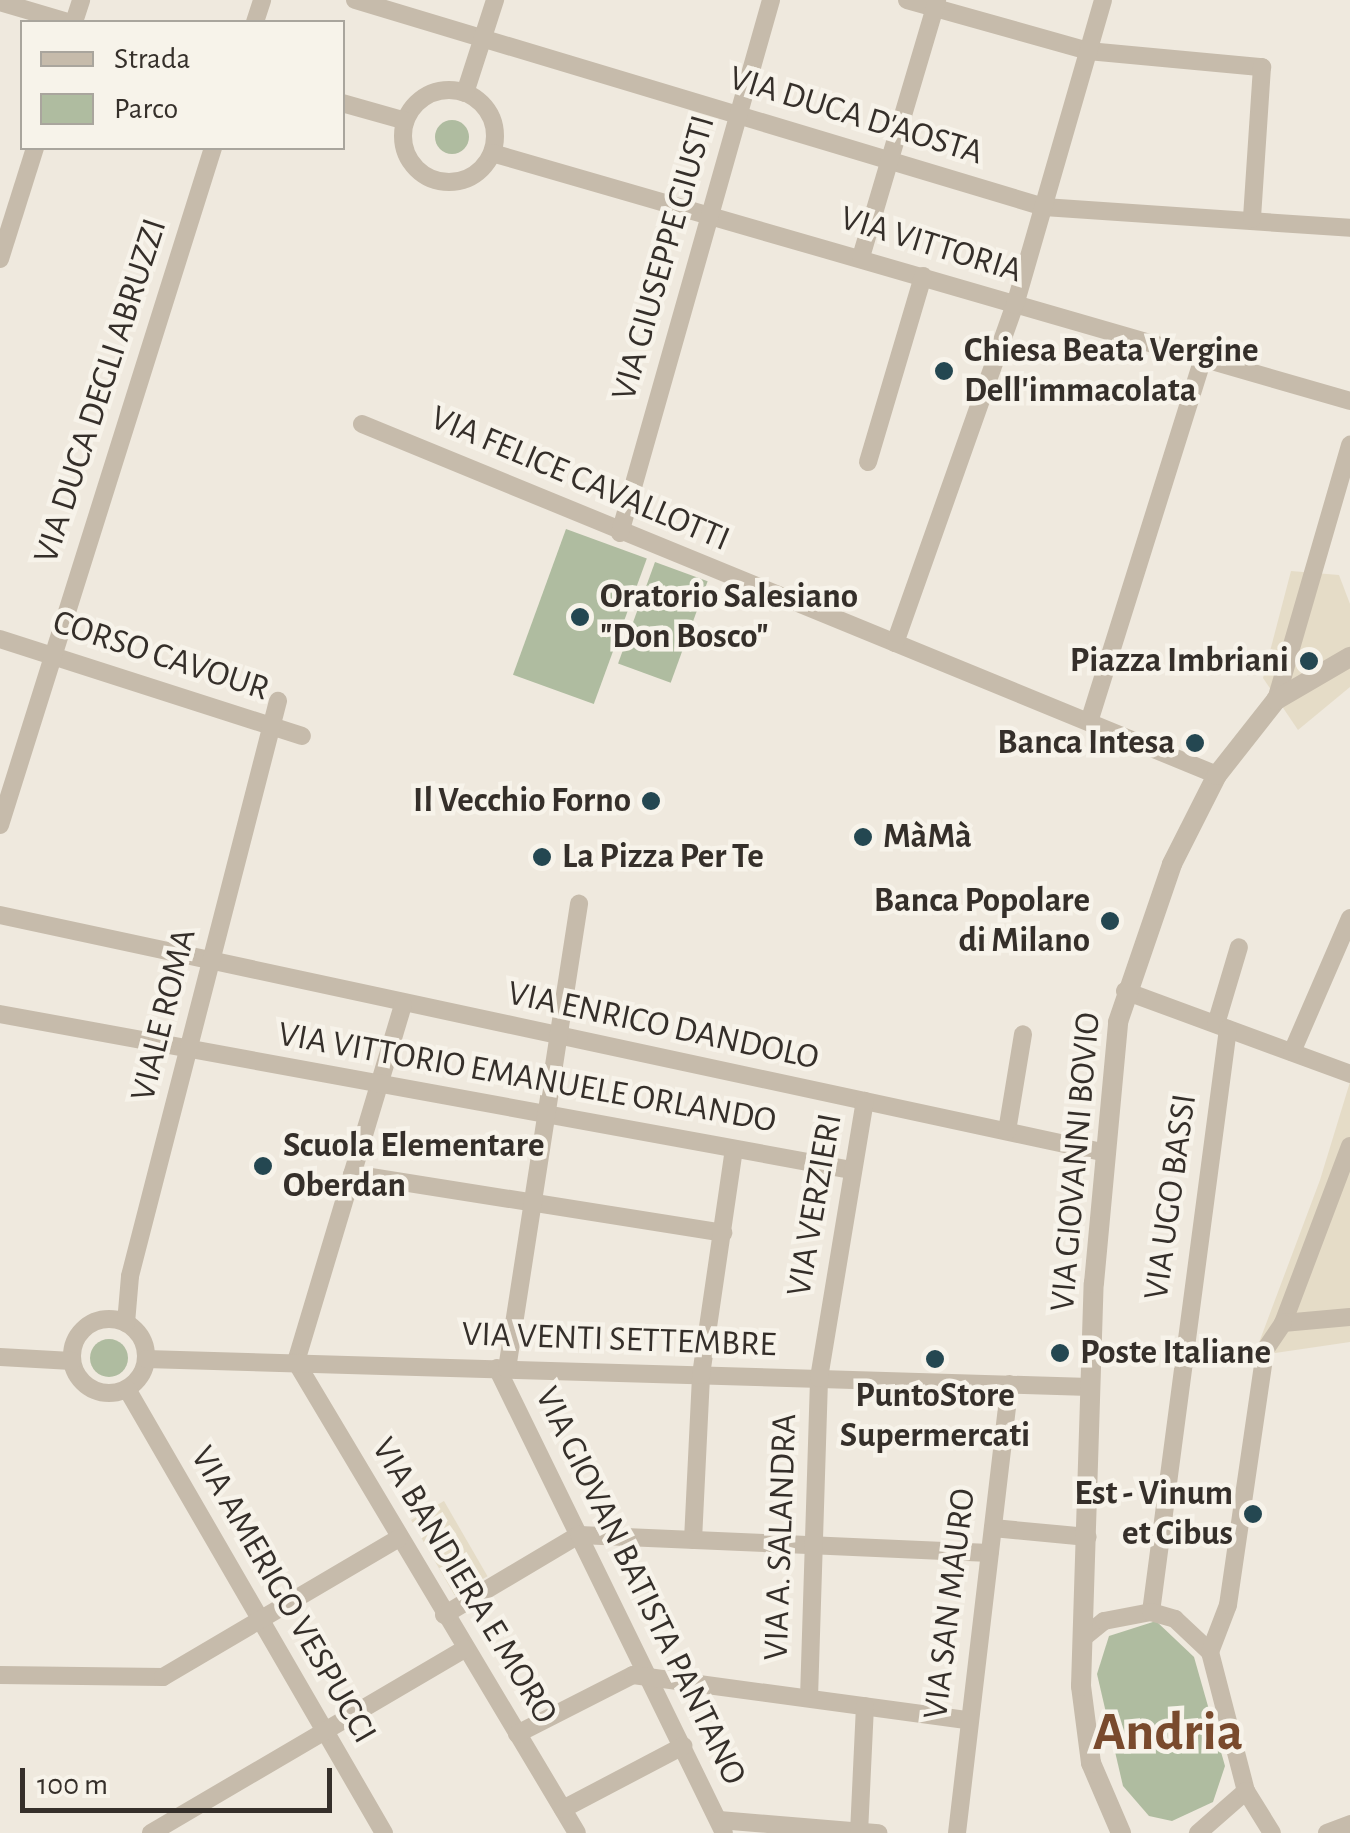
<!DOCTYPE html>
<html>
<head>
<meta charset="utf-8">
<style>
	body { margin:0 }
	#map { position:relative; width:1350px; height:1833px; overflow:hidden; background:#efe9de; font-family:"Alegreya Sans",sans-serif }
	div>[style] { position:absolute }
	.green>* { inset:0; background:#afbca0; transform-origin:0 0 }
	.round { border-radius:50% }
	.plaza>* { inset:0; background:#e5dcc7; transform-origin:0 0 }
	.minor>* { height:18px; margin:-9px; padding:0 9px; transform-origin:9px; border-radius:9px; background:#c6bbab }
	.minor>.ring { margin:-9px; padding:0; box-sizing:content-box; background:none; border:18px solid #c6bbab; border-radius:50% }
	.tertiary>* { height:20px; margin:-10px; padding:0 10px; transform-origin:10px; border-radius:10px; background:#c6bbab }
	.dots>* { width:28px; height:28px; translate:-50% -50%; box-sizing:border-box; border:5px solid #f7f3ea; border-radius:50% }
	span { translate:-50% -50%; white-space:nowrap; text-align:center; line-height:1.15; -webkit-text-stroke:9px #f7f3ea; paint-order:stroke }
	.street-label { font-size:35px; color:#352f2a }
	.poi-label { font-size:35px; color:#352f2a; font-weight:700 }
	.left { translate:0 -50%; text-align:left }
	.right { translate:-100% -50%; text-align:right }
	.town-label { font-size:55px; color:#794a2d; font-weight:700 }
	.legend { position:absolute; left:20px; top:20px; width:325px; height:130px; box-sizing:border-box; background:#f7f3ea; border:2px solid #a9a59d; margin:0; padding:12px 18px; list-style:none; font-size:30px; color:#352f2a }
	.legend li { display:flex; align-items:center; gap:20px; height:50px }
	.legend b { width:50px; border:2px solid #a9a59d }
	.scale { position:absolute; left:20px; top:1768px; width:312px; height:45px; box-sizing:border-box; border:5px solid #352f2a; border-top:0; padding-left:12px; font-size:30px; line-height:35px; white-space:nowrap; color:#352f2a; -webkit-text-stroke:8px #f7f3ea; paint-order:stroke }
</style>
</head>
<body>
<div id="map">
	<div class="green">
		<div class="round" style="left:435px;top:120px;width:34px;height:34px"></div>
		<div style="left:566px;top:529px;width:86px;height:155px;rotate:20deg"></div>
		<div style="left:655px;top:562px;width:56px;height:108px;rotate:20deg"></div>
		<div class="round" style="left:90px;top:1339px;width:38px;height:38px"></div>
		<div style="clip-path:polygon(1156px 1621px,1194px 1657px,1225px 1766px,1213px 1802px,1172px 1821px,1149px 1816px,1123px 1786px,1097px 1674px,1109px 1636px)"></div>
	</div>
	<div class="plaza">
		<div style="clip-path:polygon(1291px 571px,1339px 575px,1350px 604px,1350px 687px,1298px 730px,1263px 678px)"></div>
		<div style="clip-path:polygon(1350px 1082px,1350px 1342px,1254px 1356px,1320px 1180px)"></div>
		<div style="left:444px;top:1501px;width:87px;height:38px;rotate:60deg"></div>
	</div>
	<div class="minor">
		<div style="left:355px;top:0;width:719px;rotate:16.72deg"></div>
		<div style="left:1044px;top:207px;width:307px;rotate:3.9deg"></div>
		<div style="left:907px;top:0;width:188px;rotate:15.7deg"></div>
		<div style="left:1088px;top:51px;width:175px;rotate:5.3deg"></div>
		<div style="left:1262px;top:67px;width:152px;rotate:93.8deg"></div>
		<div style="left:0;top:2px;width:71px;rotate:16.4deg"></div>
		<div style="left:74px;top:22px;width:23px;rotate:-72deg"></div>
		<div style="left:255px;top:22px;width:23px;rotate:-72deg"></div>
		<div class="ring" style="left:403px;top:90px;width:74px;height:74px"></div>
		<div style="left:465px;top:93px;width:98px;rotate:-72.1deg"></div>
		<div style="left:342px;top:103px;width:66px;rotate:15.7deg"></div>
		<div style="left:492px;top:153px;width:893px;rotate:16.12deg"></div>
		<div style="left:861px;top:257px;width:268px;rotate:-73.5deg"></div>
		<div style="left:0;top:259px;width:116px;rotate:-72.5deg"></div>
		<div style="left:362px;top:424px;width:924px;rotate:22.32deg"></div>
		<div style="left:868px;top:462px;width:194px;rotate:-73.5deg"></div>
		<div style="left:620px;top:533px;width:554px;rotate:-74.18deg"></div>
		<div style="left:0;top:639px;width:317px;rotate:17.8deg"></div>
		<div style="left:895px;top:643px;width:359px;rotate:-70.5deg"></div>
		<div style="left:1015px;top:305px;width:317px;rotate:-73.9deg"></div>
		<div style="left:1276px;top:700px;width:266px;rotate:-73.8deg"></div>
		<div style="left:1089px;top:722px;width:380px;rotate:-72.6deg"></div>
		<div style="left:0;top:825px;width:710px;rotate:-72.54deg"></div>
		<div style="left:0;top:915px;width:1127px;rotate:12.14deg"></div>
		<div style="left:1125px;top:991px;width:240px;rotate:20.2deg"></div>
		<div style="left:403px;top:1005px;width:373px;rotate:106.7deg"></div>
		<div style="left:296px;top:1362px;width:548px;rotate:59.18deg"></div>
		<div style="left:0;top:1014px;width:866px;rotate:10.38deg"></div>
		<div style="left:1216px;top:1024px;width:80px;rotate:-73.4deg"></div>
		<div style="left:1292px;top:1052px;width:146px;rotate:-66.6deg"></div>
		<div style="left:1007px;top:1131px;width:98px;rotate:-80.6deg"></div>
		<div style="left:1350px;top:1146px;width:189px;rotate:110.7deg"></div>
		<div style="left:1283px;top:1323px;width:67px;rotate:-5.1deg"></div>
		<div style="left:352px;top:1174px;width:376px;rotate:9deg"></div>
		<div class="ring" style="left:72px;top:1319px;width:56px;height:56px"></div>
		<div style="left:126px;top:1323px;width:47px;rotate:-85.1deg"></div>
		<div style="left:130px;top:1276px;width:594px;rotate:-75.57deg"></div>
		<div style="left:0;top:1357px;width:72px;rotate:3.2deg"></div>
		<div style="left:146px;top:1359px;width:944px;rotate:1.7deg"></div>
		<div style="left:497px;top:1368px;width:517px;rotate:63.98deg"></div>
		<div style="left:507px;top:1369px;width:471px;rotate:-81.2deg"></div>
		<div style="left:127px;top:1389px;width:513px;rotate:59.94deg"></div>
		<div style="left:993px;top:1528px;width:95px;rotate:5.4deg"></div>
		<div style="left:693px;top:1540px;width:165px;rotate:-87.2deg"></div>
		<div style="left:701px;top:1375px;width:228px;rotate:-81.7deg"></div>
		<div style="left:1151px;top:1612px;width:588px;rotate:-82.48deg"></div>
		<div style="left:444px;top:1615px;width:157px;rotate:-30.7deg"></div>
		<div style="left:579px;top:1535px;width:411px;rotate:2.5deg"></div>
		<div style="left:1083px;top:1638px;width:27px;rotate:-39deg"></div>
		<div style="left:1104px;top:1621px;width:48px;rotate:-10.8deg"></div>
		<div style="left:1151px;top:1612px;width:25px;rotate:16deg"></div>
		<div style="left:1175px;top:1619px;width:48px;rotate:43.3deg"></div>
		<div style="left:1210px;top:1652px;width:144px;rotate:75.5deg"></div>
		<div style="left:1246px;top:1791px;width:64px;rotate:138.8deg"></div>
		<div style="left:1210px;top:1652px;width:50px;rotate:-69deg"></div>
		<div style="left:1228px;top:1605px;width:258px;rotate:-81.7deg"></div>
		<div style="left:1265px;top:1350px;width:32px;rotate:-56deg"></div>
		<div style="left:0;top:1675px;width:163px;rotate:0.7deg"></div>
		<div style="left:163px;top:1677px;width:274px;rotate:-30.5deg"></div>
		<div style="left:809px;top:1698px;width:320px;rotate:-88.2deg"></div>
		<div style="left:819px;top:1378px;width:281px;rotate:-80.6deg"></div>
		<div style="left:517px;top:1734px;width:130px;rotate:-27deg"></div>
		<div style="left:633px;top:1675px;width:338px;rotate:7.7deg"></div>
		<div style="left:1246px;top:1791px;width:49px;rotate:58.2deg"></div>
		<div style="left:563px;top:1809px;width:136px;rotate:-27.7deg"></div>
		<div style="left:719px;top:1820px;width:160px;rotate:4.7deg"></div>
		<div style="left:151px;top:1833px;width:364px;rotate:-30.4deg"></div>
		<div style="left:859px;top:1833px;width:127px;rotate:-87.3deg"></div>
		<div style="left:957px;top:1833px;width:452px;rotate:-83.3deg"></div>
		<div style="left:1327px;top:1833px;width:25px;rotate:-21deg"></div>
	</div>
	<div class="tertiary">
		<div style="left:1121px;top:1833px;width:76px;rotate:-113.2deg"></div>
		<div style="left:1091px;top:1763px;width:78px;rotate:-97.4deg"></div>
		<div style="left:1081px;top:1686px;width:403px;rotate:-88.2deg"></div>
		<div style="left:1094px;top:1283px;width:262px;rotate:-84.7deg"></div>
		<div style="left:1118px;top:1022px;width:167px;rotate:-71.1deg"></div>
		<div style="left:1172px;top:864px;width:100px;rotate:-63.2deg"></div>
		<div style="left:1217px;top:775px;width:95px;rotate:-51.8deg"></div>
		<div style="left:1276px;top:700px;width:86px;rotate:-30.2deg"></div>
	</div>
	<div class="dots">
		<div style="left:944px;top:371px;background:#244751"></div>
		<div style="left:580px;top:617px;background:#244751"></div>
		<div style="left:1309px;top:661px;background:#244751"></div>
		<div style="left:1195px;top:743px;background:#244751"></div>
		<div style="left:651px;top:801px;background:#244751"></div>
		<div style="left:863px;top:837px;background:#244751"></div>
		<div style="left:542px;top:857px;background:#244751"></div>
		<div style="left:1110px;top:921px;background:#244751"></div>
		<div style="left:263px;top:1166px;background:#244751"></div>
		<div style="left:1060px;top:1353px;background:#244751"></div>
		<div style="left:935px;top:1359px;background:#244751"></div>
		<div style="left:1253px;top:1514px;background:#244751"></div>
	</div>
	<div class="street-label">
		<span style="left:856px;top:116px;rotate:17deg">VIA DUCA D'AOSTA</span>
		<span style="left:931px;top:245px;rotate:17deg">VIA VITTORIA</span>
		<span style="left:664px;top:258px;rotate:-74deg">VIA GIUSEPPE GIUSTI</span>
		<span style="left:101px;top:391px;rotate:-72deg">VIA DUCA DEGLI ABRUZZI</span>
		<span style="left:580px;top:479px;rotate:23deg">VIA FELICE CAVALLOTTI</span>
		<span style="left:161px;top:656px;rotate:18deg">CORSO CAVOUR</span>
		<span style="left:164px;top:1015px;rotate:-76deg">VIALE ROMA</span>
		<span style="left:663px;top:1026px;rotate:12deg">VIA ENRICO DANDOLO</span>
		<span style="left:527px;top:1078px;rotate:10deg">VIA VITTORIO EMANUELE ORLANDO</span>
		<span style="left:1076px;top:1162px;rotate:-85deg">VIA GIOVANNI BOVIO</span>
		<span style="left:1171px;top:1197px;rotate:-82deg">VIA UGO BASSI</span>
		<span style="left:815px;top:1205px;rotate:-80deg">VIA VERZIERI</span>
		<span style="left:619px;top:1340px;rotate:2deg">VIA VENTI SETTEMBRE</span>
		<span style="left:781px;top:1537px;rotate:-88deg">VIA A. SALANDRA</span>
		<span style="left:464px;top:1581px;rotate:59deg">VIA BANDIERA E MORO</span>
		<span style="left:640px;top:1586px;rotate:64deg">VIA GIOVAN BATISTA PANTANO</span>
		<span style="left:283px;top:1595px;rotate:60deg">VIA AMERIGO VESPUCCI</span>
		<span style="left:950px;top:1604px;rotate:-83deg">VIA SAN MAURO</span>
	</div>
	<div class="poi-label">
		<span class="left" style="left:964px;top:371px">Chiesa Beata Vergine<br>Dell'immacolata</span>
		<span class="left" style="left:600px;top:617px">Oratorio Salesiano<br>"Don Bosco"</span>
		<span class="right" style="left:1289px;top:661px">Piazza Imbriani</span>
		<span class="right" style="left:1175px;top:743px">Banca Intesa</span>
		<span class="right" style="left:631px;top:801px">Il Vecchio Forno</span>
		<span class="left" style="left:883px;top:837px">MàMà</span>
		<span class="left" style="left:562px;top:857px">La Pizza Per Te</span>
		<span class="right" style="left:1090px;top:921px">Banca Popolare<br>di Milano</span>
		<span class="left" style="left:283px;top:1166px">Scuola Elementare<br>Oberdan</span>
		<span class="left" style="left:1080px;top:1353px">Poste Italiane</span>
		<span style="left:935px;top:1416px">PuntoStore<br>Supermercati</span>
		<span class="right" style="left:1233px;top:1514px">Est - Vinum<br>et Cibus</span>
	</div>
	<div class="town-label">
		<span style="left:1168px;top:1733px">Andria</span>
	</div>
	<ul class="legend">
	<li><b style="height:12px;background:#c6bbab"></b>Strada</li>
	<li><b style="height:28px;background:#afbca0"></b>Parco</li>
	</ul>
	<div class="scale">100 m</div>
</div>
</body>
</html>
